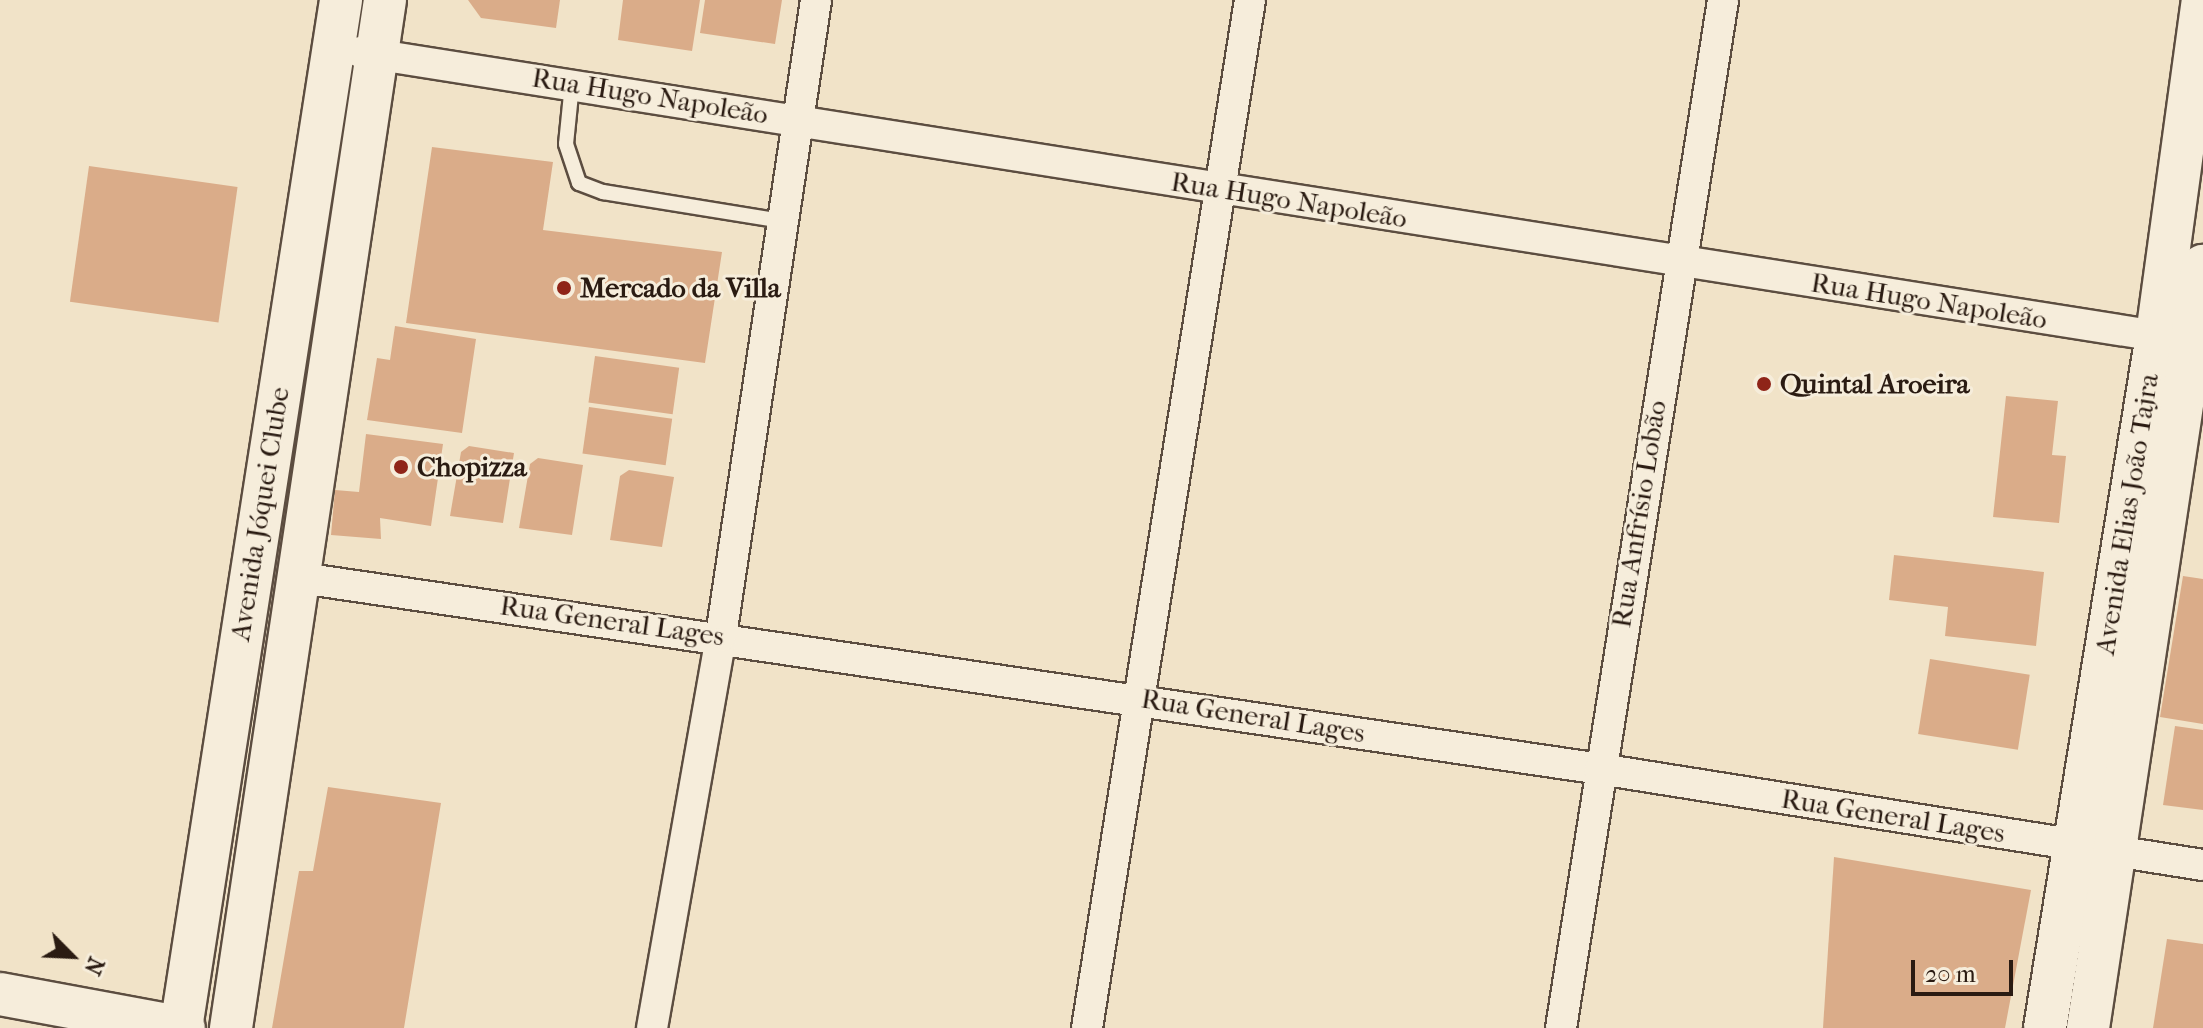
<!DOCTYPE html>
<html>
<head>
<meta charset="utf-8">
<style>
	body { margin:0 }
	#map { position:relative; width:2203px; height:1028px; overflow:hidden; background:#f1e3c8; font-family:"IM FELL French Canon",serif }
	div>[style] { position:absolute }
	.building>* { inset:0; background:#daac89; transform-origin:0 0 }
	.roads { filter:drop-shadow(2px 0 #5c4d40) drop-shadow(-2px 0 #5c4d40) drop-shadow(0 2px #5c4d40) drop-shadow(0 -2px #5c4d40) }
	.lane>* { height:14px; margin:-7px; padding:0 7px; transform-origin:7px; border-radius:7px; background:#f6eddb }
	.street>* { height:30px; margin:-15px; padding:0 15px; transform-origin:15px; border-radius:15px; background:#f6eddb }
	.secondary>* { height:42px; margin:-21px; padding:0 21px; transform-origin:21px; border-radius:21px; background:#f6eddb }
	.dots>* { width:22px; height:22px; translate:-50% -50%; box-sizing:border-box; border:4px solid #f6eddb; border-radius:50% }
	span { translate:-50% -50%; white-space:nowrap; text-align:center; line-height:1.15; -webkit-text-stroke:6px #f6eddb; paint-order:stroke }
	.street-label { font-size:28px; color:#2a1b12 }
	.poi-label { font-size:28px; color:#2a1b12; font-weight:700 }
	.left { translate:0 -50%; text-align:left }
	.north { position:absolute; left:32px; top:916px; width:80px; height:80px; -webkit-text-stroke:6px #f6eddb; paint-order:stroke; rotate:114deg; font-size:22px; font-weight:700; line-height:32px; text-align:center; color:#2a1b12 }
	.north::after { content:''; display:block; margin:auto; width:28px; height:36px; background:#2a1b12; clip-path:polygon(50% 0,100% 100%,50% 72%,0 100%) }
	.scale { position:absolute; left:1911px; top:960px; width:102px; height:36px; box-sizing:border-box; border:4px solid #2a1b12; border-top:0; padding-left:10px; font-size:24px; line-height:28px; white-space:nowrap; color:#2a1b12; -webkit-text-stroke:6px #f6eddb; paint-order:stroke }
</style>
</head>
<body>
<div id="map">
	<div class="building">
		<div style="clip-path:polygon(468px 0,560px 0,556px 28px,481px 18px)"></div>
		<div style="clip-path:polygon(623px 0,700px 0,692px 51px,618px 40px)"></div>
		<div style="clip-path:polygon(705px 0,782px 0,775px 44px,700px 33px)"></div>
		<div style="clip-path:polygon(432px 147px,553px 162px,543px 230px,722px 252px,705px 363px,406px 323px)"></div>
		<div style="left:89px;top:166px;width:150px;height:137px;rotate:8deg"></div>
		<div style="clip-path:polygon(395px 326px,476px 339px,462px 433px,367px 420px,377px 358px,390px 360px)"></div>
		<div style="left:595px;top:356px;width:85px;height:47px;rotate:8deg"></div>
		<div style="clip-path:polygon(2006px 396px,2058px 401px,2052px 455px,2066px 456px,2059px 523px,1993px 517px)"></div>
		<div style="left:589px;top:407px;width:84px;height:47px;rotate:8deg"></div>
		<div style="clip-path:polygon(366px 434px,443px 444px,431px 526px,380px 518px,381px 539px,331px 535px,335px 490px,359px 492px)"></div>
		<div style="clip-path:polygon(469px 446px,514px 453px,503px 523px,450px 516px,461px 452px)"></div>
		<div style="clip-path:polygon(538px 458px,583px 465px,572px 535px,519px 528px,530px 464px)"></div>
		<div style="clip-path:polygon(629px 470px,674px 477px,662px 547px,610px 540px,620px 476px)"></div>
		<div style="clip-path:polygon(1894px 555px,2044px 572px,2036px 646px,1945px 636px,1948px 607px,1889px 600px)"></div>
		<div style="clip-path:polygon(2183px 576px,2203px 579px,2203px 724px,2160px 717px)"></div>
		<div style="left:1930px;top:659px;width:101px;height:76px;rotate:9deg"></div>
		<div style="clip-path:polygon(2175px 726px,2203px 730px,2203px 810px,2163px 805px)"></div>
		<div style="clip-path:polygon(328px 787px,441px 803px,404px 1028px,272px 1028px,299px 871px,313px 871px)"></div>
		<div style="clip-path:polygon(1834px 857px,2031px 890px,2005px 1028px,1823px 1028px)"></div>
		<div style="clip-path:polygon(2167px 939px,2203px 944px,2203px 1028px,2153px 1028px)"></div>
	</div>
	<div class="roads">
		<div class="lane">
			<div style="left:572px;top:84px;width:60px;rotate:95.7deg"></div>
			<div style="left:566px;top:144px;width:41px;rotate:71.6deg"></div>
			<div style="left:579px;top:183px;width:26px;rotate:21deg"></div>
			<div style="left:603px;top:192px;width:182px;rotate:9.2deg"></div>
		</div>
		<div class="street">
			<div style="left:360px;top:52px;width:1840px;rotate:8.98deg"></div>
			<div style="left:301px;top:578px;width:1313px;rotate:8.36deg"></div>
			<div style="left:1600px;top:769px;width:611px;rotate:9.05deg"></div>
			<div style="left:652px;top:1028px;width:398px;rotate:-80deg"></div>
			<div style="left:721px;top:636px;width:643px;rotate:-81.5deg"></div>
			<div style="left:1087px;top:1028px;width:1041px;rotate:-80.99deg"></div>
			<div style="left:1561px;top:1028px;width:1041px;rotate:-81.04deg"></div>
		</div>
		<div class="secondary">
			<div style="left:0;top:994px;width:187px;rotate:10.5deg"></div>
			<div style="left:181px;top:1028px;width:1040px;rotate:-81.15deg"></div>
			<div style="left:231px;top:1028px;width:1039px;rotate:-81.48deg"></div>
			<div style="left:2045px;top:1028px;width:702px;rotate:-80.82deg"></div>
			<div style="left:2157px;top:335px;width:338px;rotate:-82.2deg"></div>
			<div style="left:2088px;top:1028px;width:771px;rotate:-81.42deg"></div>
		</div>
	</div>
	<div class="dots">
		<div style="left:564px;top:288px;background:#8f2418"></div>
		<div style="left:1764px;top:384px;background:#8f2418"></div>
		<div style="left:401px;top:467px;background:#8f2418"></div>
	</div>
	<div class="street-label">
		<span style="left:650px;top:96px;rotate:9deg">Rua Hugo Napoleão</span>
		<span style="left:1289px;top:200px;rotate:9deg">Rua Hugo Napoleão</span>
		<span style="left:1929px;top:301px;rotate:9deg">Rua Hugo Napoleão</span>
		<span style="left:260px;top:514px;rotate:-81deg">Avenida Jóquei Clube</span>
		<span style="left:1639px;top:514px;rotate:-81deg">Rua Anfrísio Lobão</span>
		<span style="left:2127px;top:514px;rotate:-81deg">Avenida Elias João Tajra</span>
		<span style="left:612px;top:621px;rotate:8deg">Rua General Lages</span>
		<span style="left:1253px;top:716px;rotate:9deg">Rua General Lages</span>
		<span style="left:1893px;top:816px;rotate:9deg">Rua General Lages</span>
	</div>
	<div class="poi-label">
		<span class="left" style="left:580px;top:288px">Mercado da Villa</span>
		<span class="left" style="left:1780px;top:384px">Quintal Aroeira</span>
		<span class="left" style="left:417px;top:467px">Chopizza</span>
	</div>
	<div class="north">N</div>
	<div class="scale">20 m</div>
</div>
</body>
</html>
